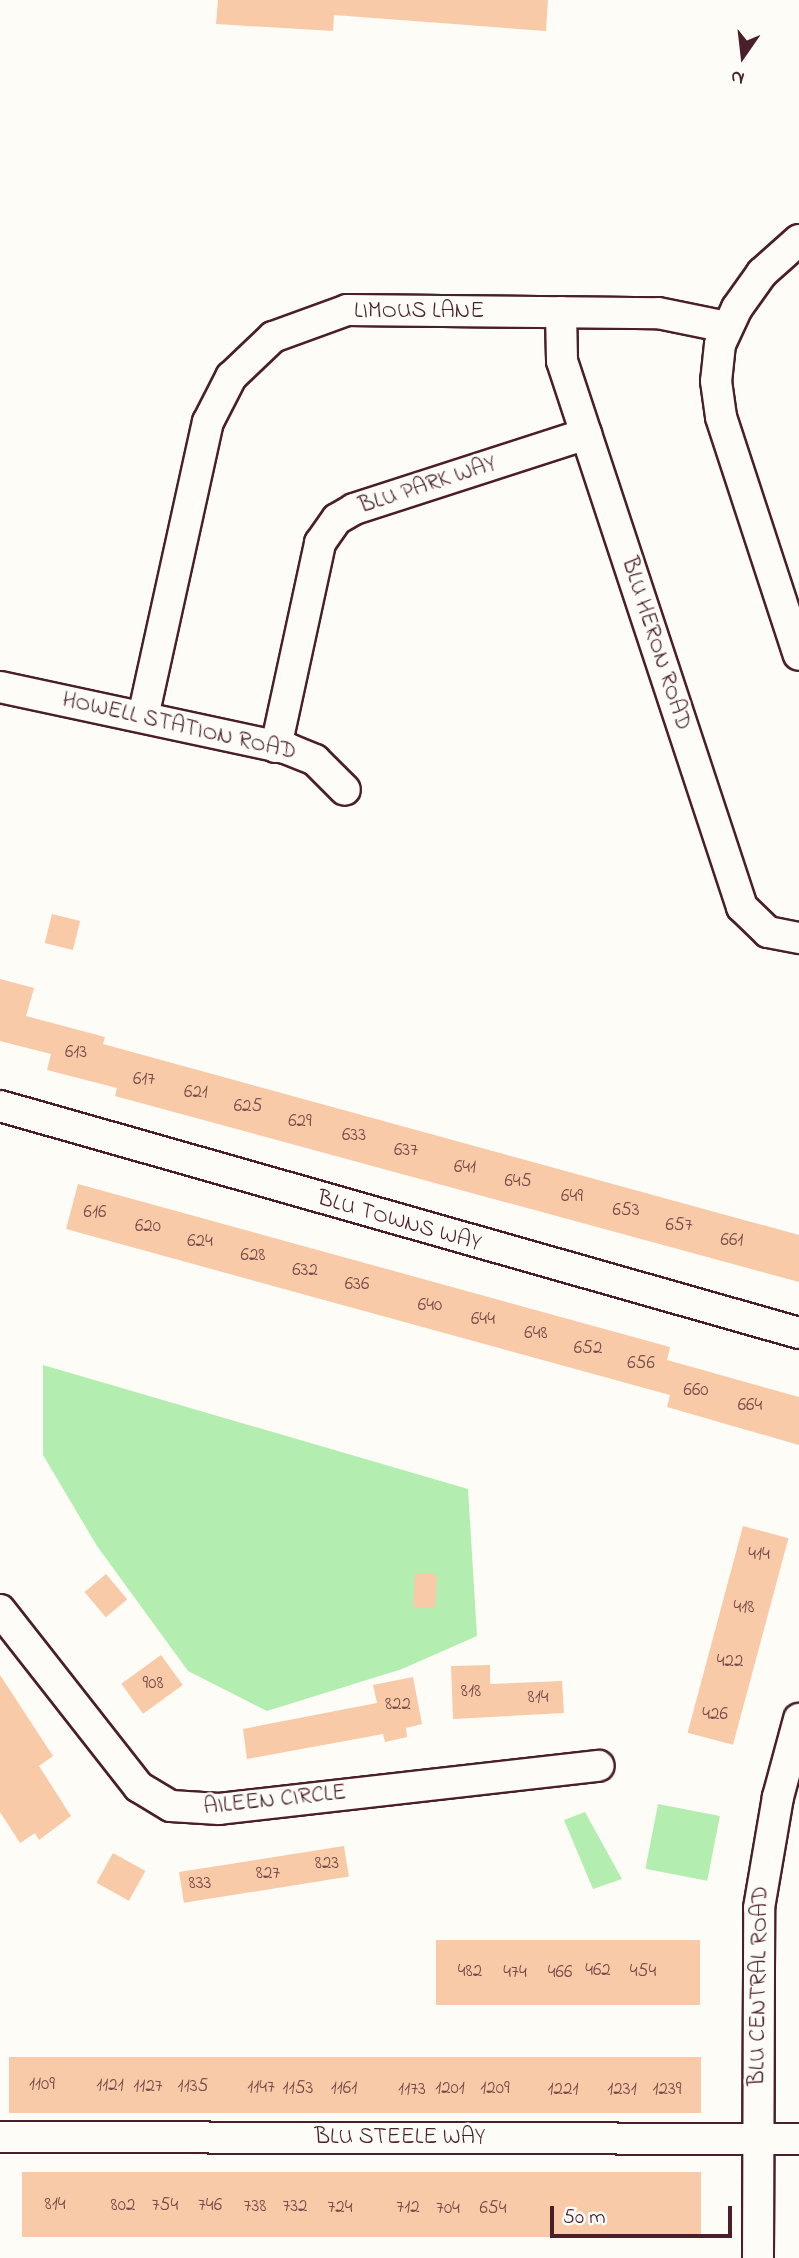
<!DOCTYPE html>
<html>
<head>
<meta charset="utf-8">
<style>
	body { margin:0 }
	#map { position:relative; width:799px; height:2258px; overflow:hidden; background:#fdfcf7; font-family:"Indie Flower",sans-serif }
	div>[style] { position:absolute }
	.green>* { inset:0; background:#b4edb0; transform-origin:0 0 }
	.building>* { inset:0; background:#f8caa7; transform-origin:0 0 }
	.roads { filter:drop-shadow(2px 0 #4a1f2b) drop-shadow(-2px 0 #4a1f2b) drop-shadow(0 2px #4a1f2b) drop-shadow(0 -2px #4a1f2b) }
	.street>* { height:30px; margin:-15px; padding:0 15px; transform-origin:15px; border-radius:15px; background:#fdfcf7 }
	span { translate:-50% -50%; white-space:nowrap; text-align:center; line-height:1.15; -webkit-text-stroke:5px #fdfcf7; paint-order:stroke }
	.number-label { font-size:19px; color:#764a4a }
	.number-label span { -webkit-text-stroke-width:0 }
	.street-label { font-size:23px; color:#4a1f2b }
	.north { position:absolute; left:708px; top:21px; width:70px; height:70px; -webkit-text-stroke:5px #fdfcf7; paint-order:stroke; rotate:194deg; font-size:19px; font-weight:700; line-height:28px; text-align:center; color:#4a1f2b }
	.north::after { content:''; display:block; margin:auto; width:24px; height:32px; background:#4a1f2b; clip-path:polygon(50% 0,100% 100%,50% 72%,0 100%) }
	.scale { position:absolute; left:550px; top:2206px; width:182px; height:32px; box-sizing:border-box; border:4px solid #4a1f2b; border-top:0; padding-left:9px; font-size:21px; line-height:24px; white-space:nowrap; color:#4a1f2b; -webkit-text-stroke:5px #fdfcf7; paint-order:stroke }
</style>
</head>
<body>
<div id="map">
	<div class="green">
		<div style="clip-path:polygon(43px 1365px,468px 1489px,477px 1636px,402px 1669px,267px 1711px,188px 1671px,97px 1546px,43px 1455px)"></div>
		<div style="left:658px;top:1804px;width:63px;height:66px;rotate:11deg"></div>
		<div style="clip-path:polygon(585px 1812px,622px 1879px,593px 1889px,564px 1820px)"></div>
	</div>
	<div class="building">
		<div style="clip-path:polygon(218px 0,548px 0,546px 31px,334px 15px,333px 31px,216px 24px)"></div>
		<div style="left:52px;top:914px;width:29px;height:30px;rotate:14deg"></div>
		<div style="clip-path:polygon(0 979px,34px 988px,26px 1016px,105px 1037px,103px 1044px,799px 1235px,799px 1282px,115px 1096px,117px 1088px,47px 1070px,51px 1054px,0 1041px)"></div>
		<div style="clip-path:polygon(78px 1184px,670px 1347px,667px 1360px,799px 1397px,799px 1445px,667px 1407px,670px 1395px,66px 1229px)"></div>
		<div style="left:743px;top:1526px;width:47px;height:214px;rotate:15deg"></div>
		<div style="left:415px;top:1573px;width:22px;height:34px;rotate:3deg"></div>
		<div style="left:106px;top:1574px;width:33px;height:28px;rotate:50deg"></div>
		<div style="left:161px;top:1655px;width:37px;height:49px;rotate:54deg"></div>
		<div style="clip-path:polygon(490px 1665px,490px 1684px,562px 1681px,564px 1713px,453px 1719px,451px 1666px)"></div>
		<div style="clip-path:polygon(0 1675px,53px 1756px,39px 1766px,71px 1816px,39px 1840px,35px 1833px,20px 1843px,0 1812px)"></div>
		<div style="clip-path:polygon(413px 1677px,422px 1724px,406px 1728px,407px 1737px,385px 1742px,383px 1734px,247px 1759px,243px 1729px,377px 1703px,373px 1685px)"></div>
		<div style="left:344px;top:1846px;width:31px;height:167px;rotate:81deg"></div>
		<div style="left:113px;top:1853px;width:37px;height:34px;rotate:29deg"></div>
		<div style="left:436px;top:1940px;width:264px;height:65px"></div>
		<div style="left:9px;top:2057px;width:692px;height:56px"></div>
		<div style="left:22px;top:2172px;width:679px;height:65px"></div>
	</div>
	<div class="roads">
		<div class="street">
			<div style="left:799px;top:240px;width:50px;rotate:138.3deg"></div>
			<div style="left:762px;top:273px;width:43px;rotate:125.5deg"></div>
			<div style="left:737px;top:308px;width:40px;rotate:115deg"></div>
			<div style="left:720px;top:344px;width:37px;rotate:96deg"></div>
			<div style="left:716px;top:381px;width:36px;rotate:82deg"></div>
			<div style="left:721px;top:417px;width:250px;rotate:71.9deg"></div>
			<div style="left:561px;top:312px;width:49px;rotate:88.8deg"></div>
			<div style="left:562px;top:361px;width:575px;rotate:71.75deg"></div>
			<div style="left:742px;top:907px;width:36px;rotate:44deg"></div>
			<div style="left:768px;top:932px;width:32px;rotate:11deg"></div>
			<div style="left:0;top:687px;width:295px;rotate:12.1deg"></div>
			<div style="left:288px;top:749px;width:29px;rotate:22deg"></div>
			<div style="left:315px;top:760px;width:42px;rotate:45deg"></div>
			<div style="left:143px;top:717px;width:302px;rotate:-77.6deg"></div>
			<div style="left:208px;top:422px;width:51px;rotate:-62.9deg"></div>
			<div style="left:231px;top:377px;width:58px;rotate:-43.6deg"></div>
			<div style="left:273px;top:337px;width:79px;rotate:-20deg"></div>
			<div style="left:347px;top:310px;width:311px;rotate:0.6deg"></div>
			<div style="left:658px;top:313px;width:70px;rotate:11.5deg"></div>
			<div style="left:276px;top:747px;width:209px;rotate:-77.8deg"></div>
			<div style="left:320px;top:543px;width:29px;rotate:-55deg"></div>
			<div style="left:337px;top:519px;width:20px;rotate:-30deg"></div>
			<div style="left:354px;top:509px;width:244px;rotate:-17.9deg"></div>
			<div style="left:0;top:1106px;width:831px;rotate:15.86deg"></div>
			<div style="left:0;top:1610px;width:225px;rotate:51.9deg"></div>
			<div style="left:139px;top:1787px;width:37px;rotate:31deg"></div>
			<div style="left:171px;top:1806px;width:48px;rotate:3.6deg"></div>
			<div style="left:219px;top:1809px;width:382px;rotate:-6.5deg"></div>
			<div style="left:0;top:2137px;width:799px;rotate:0.14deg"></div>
			<div style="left:758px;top:2258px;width:350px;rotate:-89.8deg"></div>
			<div style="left:759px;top:1908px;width:113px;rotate:-80.3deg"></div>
			<div style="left:778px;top:1797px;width:81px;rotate:-74.9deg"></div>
		</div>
	</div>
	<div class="number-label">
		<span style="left:76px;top:1053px">613</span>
		<span style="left:144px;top:1080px">617</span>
		<span style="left:196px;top:1093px">621</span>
		<span style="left:248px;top:1107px">625</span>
		<span style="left:300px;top:1122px">629</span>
		<span style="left:354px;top:1136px">633</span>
		<span style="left:406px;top:1151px">637</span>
		<span style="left:465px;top:1168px">641</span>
		<span style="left:518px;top:1182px">645</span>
		<span style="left:572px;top:1197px">649</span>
		<span style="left:626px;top:1211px">653</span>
		<span style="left:95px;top:1213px">616</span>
		<span style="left:679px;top:1226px">657</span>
		<span style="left:148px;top:1227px">620</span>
		<span style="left:732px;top:1241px">661</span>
		<span style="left:200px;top:1242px">624</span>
		<span style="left:253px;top:1256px">628</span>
		<span style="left:305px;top:1271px">632</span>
		<span style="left:357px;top:1285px">636</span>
		<span style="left:430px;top:1306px">640</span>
		<span style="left:483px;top:1320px">644</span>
		<span style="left:536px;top:1334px">648</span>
		<span style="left:588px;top:1349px">652</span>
		<span style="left:641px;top:1364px">656</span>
		<span style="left:696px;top:1391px">660</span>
		<span style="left:750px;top:1406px">664</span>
		<span style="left:759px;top:1555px">414</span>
		<span style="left:744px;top:1608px">418</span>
		<span style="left:730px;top:1662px">422</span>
		<span style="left:153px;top:1684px">908</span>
		<span style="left:471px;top:1692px">818</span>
		<span style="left:538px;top:1698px">814</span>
		<span style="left:398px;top:1705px">822</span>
		<span style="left:715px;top:1715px">426</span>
		<span style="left:327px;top:1864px">823</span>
		<span style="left:268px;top:1874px">827</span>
		<span style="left:200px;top:1884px">833</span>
		<span style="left:598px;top:1971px">462</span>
		<span style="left:470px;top:1972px">482</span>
		<span style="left:643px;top:1972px">454</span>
		<span style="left:515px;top:1973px">474</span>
		<span style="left:560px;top:1973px">466</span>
		<span style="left:42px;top:2085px">1109</span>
		<span style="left:110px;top:2086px">1121</span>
		<span style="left:148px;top:2087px">1127</span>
		<span style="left:193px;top:2087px">1135</span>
		<span style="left:261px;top:2088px">1147</span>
		<span style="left:298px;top:2089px">1153</span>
		<span style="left:344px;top:2089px">1161</span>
		<span style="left:450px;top:2089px">1201</span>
		<span style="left:495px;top:2089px">1209</span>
		<span style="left:412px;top:2090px">1173</span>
		<span style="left:563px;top:2090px">1221</span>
		<span style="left:622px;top:2090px">1231</span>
		<span style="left:667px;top:2090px">1239</span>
		<span style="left:55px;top:2205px">814</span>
		<span style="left:123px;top:2206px">802</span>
		<span style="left:165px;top:2206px">754</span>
		<span style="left:210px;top:2206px">746</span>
		<span style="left:255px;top:2207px">738</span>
		<span style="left:295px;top:2207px">732</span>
		<span style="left:340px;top:2208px">724</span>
		<span style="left:408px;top:2208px">712</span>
		<span style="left:448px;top:2209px">704</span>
		<span style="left:493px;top:2209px">654</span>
	</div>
	<div class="street-label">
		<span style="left:419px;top:312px">LIMOUS LANE</span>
		<span style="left:428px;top:486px;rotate:-18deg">BLU PARK WAY</span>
		<span style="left:655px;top:644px;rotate:72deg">BLU HERON ROAD</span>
		<span style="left:179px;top:727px;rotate:13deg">HOWELL STATION ROAD</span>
		<span style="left:399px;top:1222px;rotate:16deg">BLU TOWNS WAY</span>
		<span style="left:275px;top:1801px;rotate:-6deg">AILEEN CIRCLE</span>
		<span style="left:760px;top:1986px;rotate:-89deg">BLU CENTRAL ROAD</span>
		<span style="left:400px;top:2138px">BLU STEELE WAY</span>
	</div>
	<div class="north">N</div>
	<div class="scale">50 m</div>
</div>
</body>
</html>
